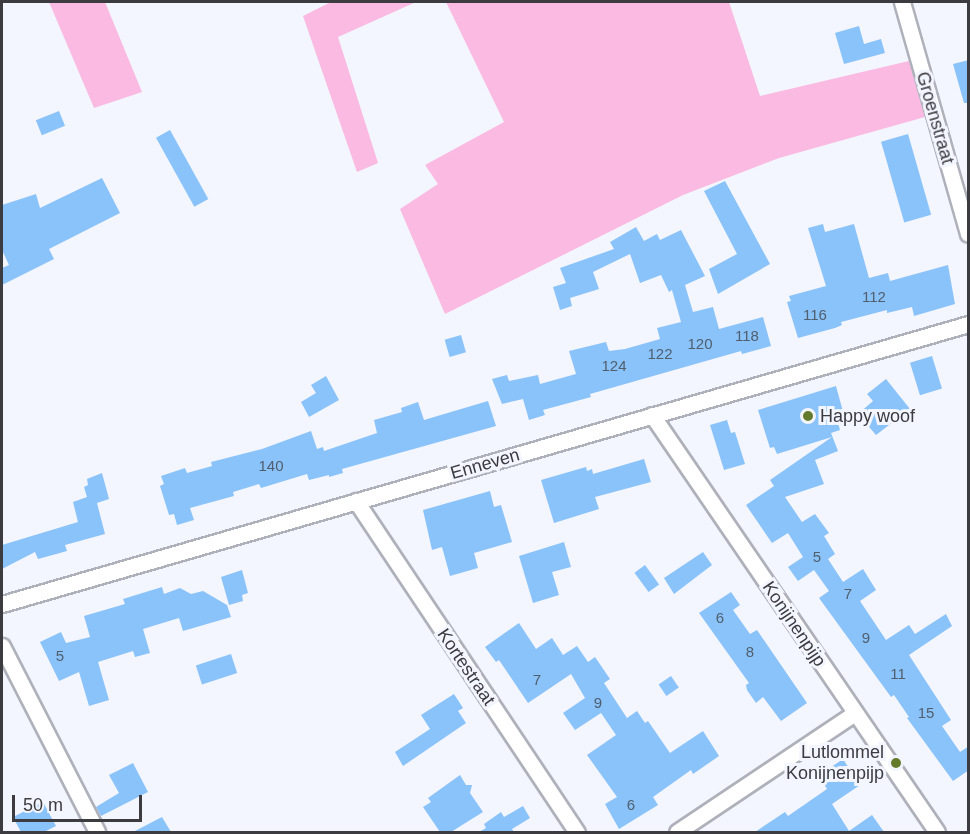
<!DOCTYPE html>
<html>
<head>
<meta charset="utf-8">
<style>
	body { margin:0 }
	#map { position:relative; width:970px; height:834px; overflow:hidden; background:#f3f5ff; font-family:Helvetica,sans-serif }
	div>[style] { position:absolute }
	.green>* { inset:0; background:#fabae2 }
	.building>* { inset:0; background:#8ac3fa; transform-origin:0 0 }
	.roads { filter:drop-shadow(2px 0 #afb1ba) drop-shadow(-2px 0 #afb1ba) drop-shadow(0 2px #afb1ba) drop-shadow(0 -2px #afb1ba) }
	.minor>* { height:15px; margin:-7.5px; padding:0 7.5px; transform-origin:7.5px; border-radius:7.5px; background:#fff }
	.dots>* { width:16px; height:16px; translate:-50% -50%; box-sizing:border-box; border:3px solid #f3f5ff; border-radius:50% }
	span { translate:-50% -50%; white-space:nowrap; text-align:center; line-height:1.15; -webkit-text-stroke:6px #f3f5ff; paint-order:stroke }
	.number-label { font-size:15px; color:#505e6e }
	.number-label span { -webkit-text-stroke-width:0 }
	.street-label { font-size:18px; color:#3c3c40 }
	.poi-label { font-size:18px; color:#3c3c40 }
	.left { translate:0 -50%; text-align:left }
	.right { translate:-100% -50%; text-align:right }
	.frame { position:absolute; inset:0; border:3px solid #3c3c40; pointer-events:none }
	.scale { position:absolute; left:12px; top:795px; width:130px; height:27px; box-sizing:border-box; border:3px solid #3c3c40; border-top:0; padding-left:8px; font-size:18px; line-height:21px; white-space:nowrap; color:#3c3c40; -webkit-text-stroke:4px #f3f5ff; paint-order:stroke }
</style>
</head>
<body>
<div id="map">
	<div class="green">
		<div style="clip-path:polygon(49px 2px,105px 2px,142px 92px,94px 108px)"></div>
		<div style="clip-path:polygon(331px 2px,416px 2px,338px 37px,378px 163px,357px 172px,303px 16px)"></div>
		<div style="clip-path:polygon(446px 2px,729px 2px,760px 96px,909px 61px,925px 117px,779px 158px,683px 195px,445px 314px,400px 209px,438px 184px,425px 165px,504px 122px)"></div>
	</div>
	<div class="building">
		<div style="clip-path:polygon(859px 26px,864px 44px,881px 39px,885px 53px,844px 64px,835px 33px)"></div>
		<div style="clip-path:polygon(969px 60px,969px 103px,964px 103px,953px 64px)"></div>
		<div style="left:59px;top:111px;width:16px;height:25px;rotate:68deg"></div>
		<div style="left:170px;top:130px;width:79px;height:16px;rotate:61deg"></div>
		<div style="left:908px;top:134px;width:84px;height:28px;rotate:74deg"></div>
		<div style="clip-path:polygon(102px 178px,120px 213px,49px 249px,54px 259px,2px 285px,2px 268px,9px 265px,2px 250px,2px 205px,36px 194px,40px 208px)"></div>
		<div style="clip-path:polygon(725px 181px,770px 264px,718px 294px,709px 269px,737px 254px,704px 191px)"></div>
		<div style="clip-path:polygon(823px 224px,825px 232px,854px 224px,869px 278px,888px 273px,890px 281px,948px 265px,955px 304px,914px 316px,912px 307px,887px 313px,887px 310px,841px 322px,842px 325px,835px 328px,798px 338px,787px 302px,791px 301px,789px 296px,826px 286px,808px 228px)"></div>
		<div style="clip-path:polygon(636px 227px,644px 241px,657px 234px,660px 240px,681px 230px,705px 276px,685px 285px,693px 312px,713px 307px,719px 329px,763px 317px,771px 346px,742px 354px,741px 351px,590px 394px,591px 397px,543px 410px,545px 415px,529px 420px,523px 399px,502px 404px,492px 379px,507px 375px,509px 381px,538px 375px,540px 384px,576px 374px,569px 351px,606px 342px,609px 351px,625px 349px,660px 339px,657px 328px,681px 322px,672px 290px,669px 292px,661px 275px,640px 283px,630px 254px,593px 272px,599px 289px,570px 298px,572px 306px,560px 310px,553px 287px,566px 283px,560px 268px,614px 249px,610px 242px)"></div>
		<div style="left:461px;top:335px;width:18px;height:17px;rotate:74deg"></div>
		<div style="left:932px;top:356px;width:34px;height:23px;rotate:73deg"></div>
		<div style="clip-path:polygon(326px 376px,339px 400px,309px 417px,301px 402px,316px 393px,311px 385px)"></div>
		<div style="clip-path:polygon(886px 379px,910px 409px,876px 435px,858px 414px,873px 401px,867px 394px)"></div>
		<div style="clip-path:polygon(836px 386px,845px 419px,838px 423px,840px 430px,831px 433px,838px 451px,815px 460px,824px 484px,785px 497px,802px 522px,815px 514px,829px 533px,824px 536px,835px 554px,828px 559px,843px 582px,863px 569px,876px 590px,860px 601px,886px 640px,909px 625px,915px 634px,946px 614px,952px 626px,909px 655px,951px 720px,942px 726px,960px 752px,969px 746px,969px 770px,953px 781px,907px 718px,909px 717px,894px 695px,891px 697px,819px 598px,829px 591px,814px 570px,798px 581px,788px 567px,803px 557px,788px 533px,772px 543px,746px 505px,774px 486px,770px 480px,832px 437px,777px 454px,774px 447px,770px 448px,758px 410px)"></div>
		<div style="clip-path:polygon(488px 401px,496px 426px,342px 469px,343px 473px,329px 477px,329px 475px,309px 480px,307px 474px,261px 488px,259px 484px,233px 492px,234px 496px,190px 508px,194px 520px,177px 525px,174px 514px,169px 515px,160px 486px,164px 484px,161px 476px,185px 468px,187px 473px,212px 466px,211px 462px,262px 449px,311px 431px,317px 449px,323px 447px,324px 451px,377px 433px,374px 420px,402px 412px,401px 408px,418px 402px,424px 420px)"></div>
		<div style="clip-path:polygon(727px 420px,731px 433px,735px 432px,745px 464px,724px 470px,710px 425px)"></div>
		<div style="clip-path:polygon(644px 459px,651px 482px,595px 497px,599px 509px,554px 523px,541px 480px,586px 467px,587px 471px,592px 469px,593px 474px)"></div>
		<div style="clip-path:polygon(102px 473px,109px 499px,97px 503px,105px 534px,65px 545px,67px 551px,38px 559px,35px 552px,2px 569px,2px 545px,78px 522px,73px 502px,87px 497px,84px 487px,88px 485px,87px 479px)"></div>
		<div style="clip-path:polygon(490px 491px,494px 507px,501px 505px,512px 542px,474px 553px,478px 568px,450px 576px,442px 547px,432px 550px,423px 510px)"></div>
		<div style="clip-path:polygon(564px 542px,571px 567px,552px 572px,559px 595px,533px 603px,519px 556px)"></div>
		<div style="clip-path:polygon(703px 552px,712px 565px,674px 594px,664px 578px)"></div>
		<div style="left:645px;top:565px;width:24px;height:13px;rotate:54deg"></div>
		<div style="clip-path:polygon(242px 570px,248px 593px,242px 595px,243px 601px,229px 605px,221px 577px)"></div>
		<div style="clip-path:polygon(162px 587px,164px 594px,180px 588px,191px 594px,203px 591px,227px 605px,231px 617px,183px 631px,179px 618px,143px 629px,150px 653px,135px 657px,133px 651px,98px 662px,109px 700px,89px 706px,79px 672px,59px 681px,40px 642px,61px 632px,66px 643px,90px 637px,84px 616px,125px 604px,123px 599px)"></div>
		<div style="clip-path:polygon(731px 592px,740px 605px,733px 610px,750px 634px,757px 630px,807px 703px,781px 721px,763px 697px,756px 703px,747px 690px,746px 685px,749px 683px,699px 613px)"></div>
		<div style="clip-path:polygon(519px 623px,536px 649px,552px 638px,563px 655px,577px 646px,588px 662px,595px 657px,610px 679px,604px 683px,627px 718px,637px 711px,645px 723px,648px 721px,670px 753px,703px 731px,719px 756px,693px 774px,691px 770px,653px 797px,658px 805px,619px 829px,605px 804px,617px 797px,587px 755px,616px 735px,601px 713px,575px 730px,563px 713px,585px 698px,571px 674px,528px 703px,499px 660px,496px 662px,485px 647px)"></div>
		<div style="left:231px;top:654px;width:20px;height:37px;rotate:72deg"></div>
		<div style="left:671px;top:676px;width:14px;height:15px;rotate:56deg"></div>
		<div style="clip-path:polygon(454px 694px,463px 708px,458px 711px,466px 723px,403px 766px,395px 752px,430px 729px,421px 715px)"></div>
		<div style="clip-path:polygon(843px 759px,860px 785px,832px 804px,849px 831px,872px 815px,884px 832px,755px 832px,785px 812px,788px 816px,827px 789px,824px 784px,827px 783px,821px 774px)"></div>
		<div style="clip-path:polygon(133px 763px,148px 792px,101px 816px,96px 807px,119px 793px,109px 775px)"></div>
		<div style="clip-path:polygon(460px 775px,466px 785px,472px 785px,470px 793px,483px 812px,451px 832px,440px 832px,423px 807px,431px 802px,428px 798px)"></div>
		<div style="clip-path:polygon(43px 802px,56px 826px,44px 832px,21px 832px,13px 817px)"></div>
		<div style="clip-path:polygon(523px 806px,530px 818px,512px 829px,514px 832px,479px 832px,486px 828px,484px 824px,501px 812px,504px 817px)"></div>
		<div style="clip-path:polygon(162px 817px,171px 832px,133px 832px)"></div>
	</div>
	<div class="roads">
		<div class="minor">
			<div style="left:902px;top:2px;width:241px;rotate:74.1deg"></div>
			<div style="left:652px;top:415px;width:505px;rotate:55.65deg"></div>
			<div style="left:356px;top:501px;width:398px;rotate:56.3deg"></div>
			<div style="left:2px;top:604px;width:1006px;rotate:-16.16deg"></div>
			<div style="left:2px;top:646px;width:209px;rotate:62.9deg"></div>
			<div style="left:677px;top:832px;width:214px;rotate:-33.8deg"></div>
		</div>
	</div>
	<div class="dots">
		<div style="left:808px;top:416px;background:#657b2c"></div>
		<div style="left:896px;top:763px;background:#657b2c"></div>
	</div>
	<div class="number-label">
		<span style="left:874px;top:297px">112</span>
		<span style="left:815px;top:315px">116</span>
		<span style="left:747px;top:336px">118</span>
		<span style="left:700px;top:344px">120</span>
		<span style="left:660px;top:354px">122</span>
		<span style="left:614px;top:366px">124</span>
		<span style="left:271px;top:466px">140</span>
		<span style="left:817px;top:557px">5</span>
		<span style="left:848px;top:594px">7</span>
		<span style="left:720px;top:618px">6</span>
		<span style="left:866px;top:638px">9</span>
		<span style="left:750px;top:652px">8</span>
		<span style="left:60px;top:656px">5</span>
		<span style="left:898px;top:674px">11</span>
		<span style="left:537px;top:680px">7</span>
		<span style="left:598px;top:703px">9</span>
		<span style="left:926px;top:713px">15</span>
		<span style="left:631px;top:805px">6</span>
	</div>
	<div class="street-label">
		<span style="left:935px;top:118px;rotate:74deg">Groenstraat</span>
		<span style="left:485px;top:464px;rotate:-16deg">Enneven</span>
		<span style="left:794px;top:624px;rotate:56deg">Konijnenpijp</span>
		<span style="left:466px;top:667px;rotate:56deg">Kortestraat</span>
	</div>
	<div class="poi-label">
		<span class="left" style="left:820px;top:416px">Happy woof</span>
		<span class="right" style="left:884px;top:763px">Lutlommel<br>Konijnenpijp</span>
	</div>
	<div class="frame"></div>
	<div class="scale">50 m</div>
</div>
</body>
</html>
